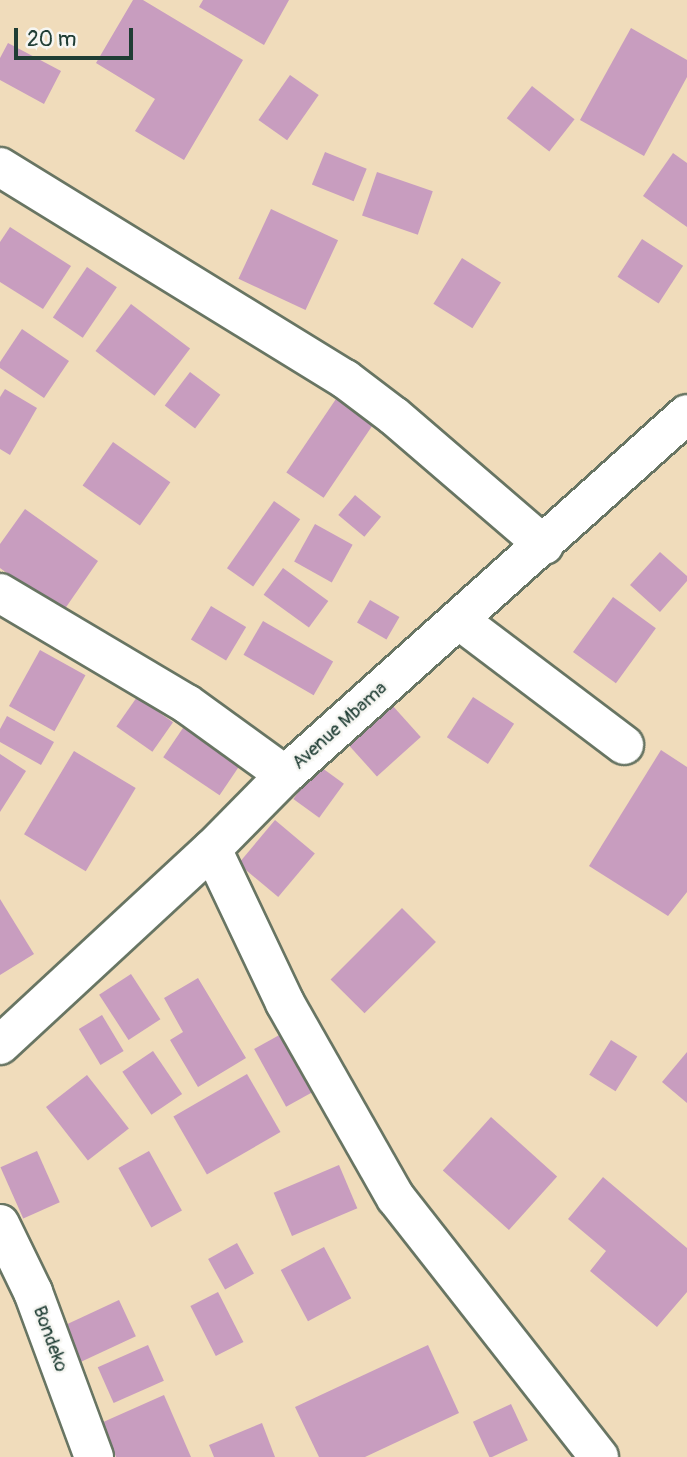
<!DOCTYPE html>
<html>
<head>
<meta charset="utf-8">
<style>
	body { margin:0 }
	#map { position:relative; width:687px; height:1457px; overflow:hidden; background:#f0dcbb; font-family:Pangolin,sans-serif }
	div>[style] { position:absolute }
	.building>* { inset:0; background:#c89dbf; transform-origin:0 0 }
	.roads { filter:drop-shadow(2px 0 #687563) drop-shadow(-2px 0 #687563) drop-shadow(0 2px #687563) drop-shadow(0 -2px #687563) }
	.minor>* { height:38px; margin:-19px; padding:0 19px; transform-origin:19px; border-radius:19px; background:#fff }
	span { translate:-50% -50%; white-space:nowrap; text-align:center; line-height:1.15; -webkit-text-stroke:5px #f6f6f2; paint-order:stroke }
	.street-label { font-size:19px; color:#1f3d34 }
	.scale { position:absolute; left:14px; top:28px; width:119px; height:32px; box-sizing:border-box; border:4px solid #1f3d34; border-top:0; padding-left:9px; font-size:21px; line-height:24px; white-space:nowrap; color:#1f3d34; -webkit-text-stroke:5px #f6f6f2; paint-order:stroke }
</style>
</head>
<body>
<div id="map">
	<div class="building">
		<div style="clip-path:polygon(133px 0,143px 0,243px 60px,184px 160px,135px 131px,155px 99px,96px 63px)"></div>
		<div style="clip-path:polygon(203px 0,289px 0,264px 45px,199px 7px)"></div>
		<div style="clip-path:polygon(631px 28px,687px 60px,687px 77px,644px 156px,580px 120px)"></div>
		<div style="clip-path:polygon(8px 43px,61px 71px,44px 104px,0 80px,0 58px)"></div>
		<div style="left:290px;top:75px;width:35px;height:55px;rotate:35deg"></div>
		<div style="left:532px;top:86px;width:54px;height:41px;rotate:38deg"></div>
		<div style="left:325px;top:152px;width:45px;height:35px;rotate:22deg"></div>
		<div style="clip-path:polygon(673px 153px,687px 163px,687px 227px,643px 196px)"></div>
		<div style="left:377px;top:172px;width:59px;height:46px;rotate:19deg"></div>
		<div style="left:271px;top:209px;width:74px;height:77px;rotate:25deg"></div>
		<div style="clip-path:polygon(10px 227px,71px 266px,43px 309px,0 282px,0 242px)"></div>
		<div style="left:642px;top:239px;width:49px;height:45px;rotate:33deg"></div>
		<div style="left:462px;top:258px;width:46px;height:54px;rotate:32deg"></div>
		<div style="left:87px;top:267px;width:36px;height:61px;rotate:34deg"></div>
		<div style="left:131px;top:304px;width:74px;height:59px;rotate:37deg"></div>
		<div style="clip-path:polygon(22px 329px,69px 361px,44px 398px,0 368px,0 362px)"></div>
		<div style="left:190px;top:372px;width:38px;height:42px;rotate:37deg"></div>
		<div style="clip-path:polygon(5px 389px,37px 408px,10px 455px,0 449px,0 397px)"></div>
		<div style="left:340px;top:393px;width:45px;height:96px;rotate:34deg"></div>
		<div style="left:113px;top:442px;width:70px;height:53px;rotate:35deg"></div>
		<div style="left:355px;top:495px;width:34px;height:26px;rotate:40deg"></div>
		<div style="left:274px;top:501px;width:32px;height:82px;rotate:35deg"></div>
		<div style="clip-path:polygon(25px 509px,98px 561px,62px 613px,0 568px,0 544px)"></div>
		<div style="left:315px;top:524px;width:43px;height:43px;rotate:29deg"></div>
		<div style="clip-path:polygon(660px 552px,687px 576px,687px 581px,660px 612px,630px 585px)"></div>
		<div style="left:283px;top:568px;width:56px;height:33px;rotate:36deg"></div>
		<div style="left:613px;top:597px;width:53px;height:68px;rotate:36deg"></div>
		<div style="left:370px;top:600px;width:34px;height:26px;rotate:30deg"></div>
		<div style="left:211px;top:606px;width:41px;height:39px;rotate:31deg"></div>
		<div style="left:263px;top:621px;width:81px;height:39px;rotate:30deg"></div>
		<div style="left:40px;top:650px;width:52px;height:64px;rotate:29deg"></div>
		<div style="left:137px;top:697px;width:44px;height:36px;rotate:35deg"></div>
		<div style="left:473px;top:697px;width:49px;height:48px;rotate:33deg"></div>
		<div style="left:392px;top:705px;width:43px;height:59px;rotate:48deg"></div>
		<div style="clip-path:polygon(7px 716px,54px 742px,41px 765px,0 742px,0 729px)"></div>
		<div style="left:185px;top:725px;width:68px;height:39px;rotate:34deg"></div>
		<div style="clip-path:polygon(661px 750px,687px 767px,687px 892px,668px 916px,589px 866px)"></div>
		<div style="left:74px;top:751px;width:72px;height:97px;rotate:31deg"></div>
		<div style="clip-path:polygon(0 754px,26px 771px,0 812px)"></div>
		<div style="left:318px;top:765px;width:32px;height:42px;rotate:36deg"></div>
		<div style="left:275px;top:820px;width:52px;height:57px;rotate:40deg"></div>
		<div style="clip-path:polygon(0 899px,34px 954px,0 975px)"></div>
		<div style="left:402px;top:908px;width:48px;height:101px;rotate:45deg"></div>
		<div style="left:131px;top:974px;width:54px;height:38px;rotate:57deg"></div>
		<div style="clip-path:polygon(198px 978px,246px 1058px,198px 1087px,170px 1040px,183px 1032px,164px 998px)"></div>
		<div style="left:102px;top:1015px;width:42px;height:27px;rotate:59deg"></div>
		<div style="left:283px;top:1033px;width:66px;height:33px;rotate:61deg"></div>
		<div style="left:611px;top:1040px;width:31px;height:41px;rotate:32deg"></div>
		<div style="left:153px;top:1051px;width:52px;height:37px;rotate:56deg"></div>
		<div style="clip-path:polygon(687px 1052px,687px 1103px,662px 1082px)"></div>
		<div style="left:247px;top:1074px;width:67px;height:85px;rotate:60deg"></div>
		<div style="left:87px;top:1075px;width:68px;height:52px;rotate:52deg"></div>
		<div style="left:491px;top:1117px;width:89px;height:72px;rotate:42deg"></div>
		<div style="left:37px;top:1151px;width:56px;height:40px;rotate:66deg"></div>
		<div style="left:149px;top:1151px;width:68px;height:35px;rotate:61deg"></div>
		<div style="left:339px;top:1165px;width:47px;height:71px;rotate:67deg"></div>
		<div style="clip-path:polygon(603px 1177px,687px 1248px,687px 1292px,657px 1327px,590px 1271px,606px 1251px,568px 1219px)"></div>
		<div style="left:237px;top:1243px;width:35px;height:33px;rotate:61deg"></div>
		<div style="left:324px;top:1247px;width:58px;height:49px;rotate:62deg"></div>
		<div style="left:218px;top:1292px;width:56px;height:31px;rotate:63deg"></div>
		<div style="left:119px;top:1300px;width:40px;height:61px;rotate:65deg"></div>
		<div style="left:148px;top:1345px;width:39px;height:55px;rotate:66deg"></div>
		<div style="clip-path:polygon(428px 1345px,459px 1413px,365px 1457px,319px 1457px,295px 1407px)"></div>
		<div style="clip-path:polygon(164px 1395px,191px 1457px,116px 1457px,101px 1423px)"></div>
		<div style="left:511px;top:1404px;width:40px;height:42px;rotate:65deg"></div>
		<div style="clip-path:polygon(262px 1423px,275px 1457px,214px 1457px,209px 1445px)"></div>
	</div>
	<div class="roads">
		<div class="minor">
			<div style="left:0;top:167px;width:405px;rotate:31.6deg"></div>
			<div style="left:345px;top:379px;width:61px;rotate:37.1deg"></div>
			<div style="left:394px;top:416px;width:198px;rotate:40.7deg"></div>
			<div style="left:0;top:593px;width:217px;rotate:30.7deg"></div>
			<div style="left:187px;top:704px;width:121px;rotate:35.9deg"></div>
			<div style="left:459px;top:620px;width:207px;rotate:37.1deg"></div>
			<div style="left:212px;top:849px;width:170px;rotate:64.6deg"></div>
			<div style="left:285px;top:1003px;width:224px;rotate:60.4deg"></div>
			<div style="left:396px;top:1198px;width:329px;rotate:51.9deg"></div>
			<div style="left:0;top:1045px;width:289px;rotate:-42.8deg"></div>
			<div style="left:212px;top:849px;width:104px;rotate:-45.4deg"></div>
			<div style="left:285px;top:775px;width:540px;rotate:-41.92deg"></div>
			<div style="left:0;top:1224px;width:76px;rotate:64.1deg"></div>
			<div style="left:33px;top:1292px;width:176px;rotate:69.7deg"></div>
		</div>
	</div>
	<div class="street-label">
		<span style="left:340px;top:726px;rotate:-42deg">Avenue Mbama</span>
		<span style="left:50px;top:1339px;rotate:70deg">Bondeko</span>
	</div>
	<div class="scale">20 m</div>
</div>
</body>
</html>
